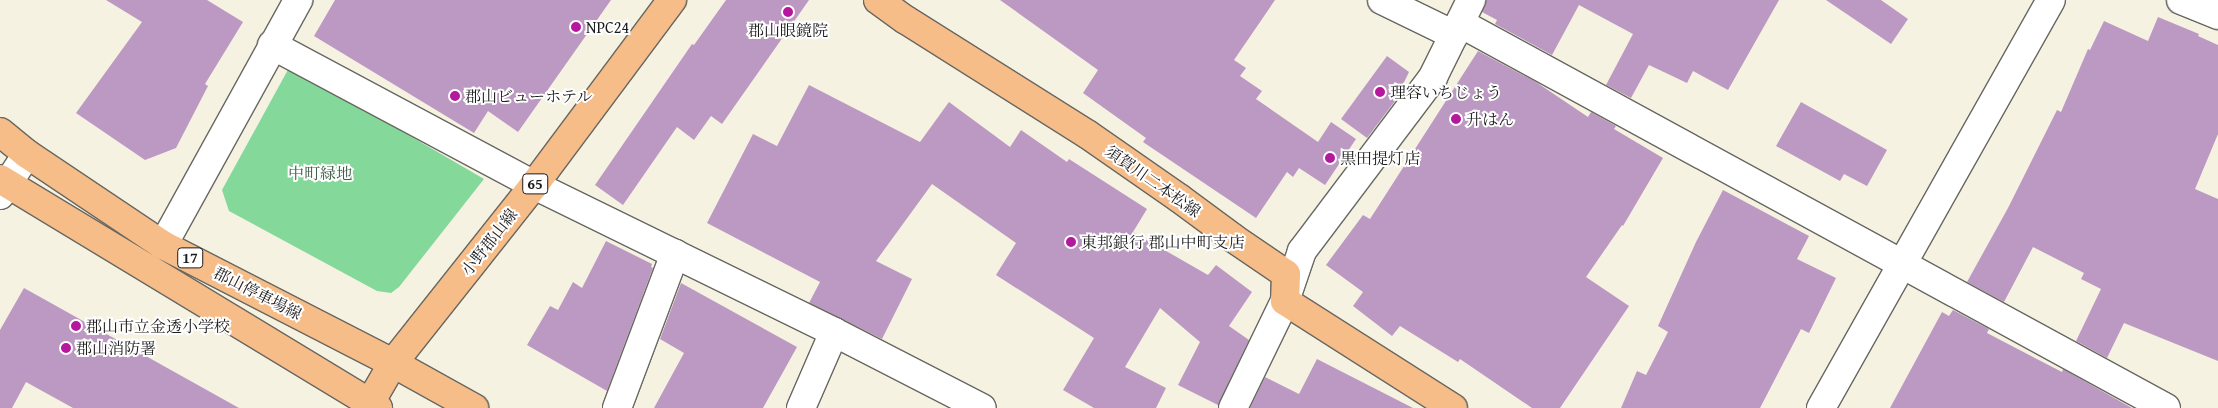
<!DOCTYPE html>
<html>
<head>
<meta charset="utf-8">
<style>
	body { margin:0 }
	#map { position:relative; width:2218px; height:408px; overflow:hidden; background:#f5f2e2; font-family:"Gentium Book Plus","Noto Serif JP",serif }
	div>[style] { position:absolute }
	.green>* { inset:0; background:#83d89a }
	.building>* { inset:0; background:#bc99c2 }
	.roads { filter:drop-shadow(1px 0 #686761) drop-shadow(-1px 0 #686761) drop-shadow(0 1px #686761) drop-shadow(0 -1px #686761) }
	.minor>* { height:28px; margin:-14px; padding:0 14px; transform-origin:14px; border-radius:14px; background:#fff }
	.major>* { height:28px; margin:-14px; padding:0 14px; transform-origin:14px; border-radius:14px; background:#f7bd88 }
	.dots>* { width:14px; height:14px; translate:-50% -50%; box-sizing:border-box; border:2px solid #fff; border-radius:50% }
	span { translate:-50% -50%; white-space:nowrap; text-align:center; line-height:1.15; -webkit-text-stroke:4px #fff; paint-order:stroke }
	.shield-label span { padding:1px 4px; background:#fff; border:1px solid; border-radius:4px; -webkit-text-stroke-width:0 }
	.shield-label { font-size:15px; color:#1c1c1c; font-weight:700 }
	.poi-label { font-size:16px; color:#1c1c1c }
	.left { translate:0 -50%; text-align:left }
	.park-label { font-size:16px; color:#405e48 }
	.street-label { font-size:16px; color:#1c1c1c }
</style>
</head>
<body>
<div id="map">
	<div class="green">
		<div style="clip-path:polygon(290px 66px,484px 179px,399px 287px,391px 293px,377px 291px,229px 211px,222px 190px)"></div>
	</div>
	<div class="building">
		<div style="clip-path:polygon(106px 0,207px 0,243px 22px,205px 84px,208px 86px,176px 148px,145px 160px,76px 113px,142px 22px)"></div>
		<div style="clip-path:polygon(335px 0,611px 0,518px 132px,488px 111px,474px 133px,314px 36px)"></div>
		<div style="clip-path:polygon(726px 0,809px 0,722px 124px,711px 116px,694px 140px,677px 127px,623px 205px,595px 185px,692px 44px,694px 45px)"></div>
		<div style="clip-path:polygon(1000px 0,1275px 0,1234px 60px,1246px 68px,1240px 76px,1262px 91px,1256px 99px,1318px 142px,1331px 122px,1356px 139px,1325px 185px,1299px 168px,1293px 177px,1287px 172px,1256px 218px,1143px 142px,1146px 138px,1083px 93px,1098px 70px)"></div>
		<div style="clip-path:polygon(1486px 0,1779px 0,1728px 90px,1693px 71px,1687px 83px,1649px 65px,1631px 98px,1606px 85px,1633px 34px,1579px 5px,1552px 55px,1495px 24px,1497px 20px,1482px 12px)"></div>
		<div style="clip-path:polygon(1826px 0,1881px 0,1908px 19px,1891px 44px)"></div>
		<div style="clip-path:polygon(2158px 17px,2199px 34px,2198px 36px,2218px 45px,2218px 134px,2195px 189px,2218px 199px,2218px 361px,2124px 323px,2107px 358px,2076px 341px,2101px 289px,2081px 279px,2084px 273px,2033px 247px,2004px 302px,1967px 282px,2008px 208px,2057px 110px,2061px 112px,2088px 49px,2090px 50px,2104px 21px,2148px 41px)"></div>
		<div style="clip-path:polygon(1478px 51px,1536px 82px,1588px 117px,1591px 112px,1616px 126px,1614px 129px,1663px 158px,1623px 226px,1622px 225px,1586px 277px,1629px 306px,1560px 408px,1532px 408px,1460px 359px,1458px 362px,1400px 326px,1392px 336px,1353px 306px,1363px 292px,1326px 265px,1363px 215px,1370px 219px)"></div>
		<div style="clip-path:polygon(1387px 56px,1409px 72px,1395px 101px,1367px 138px,1341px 119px)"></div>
		<div style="clip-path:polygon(809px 85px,920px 142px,949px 102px,1010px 147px,1021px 130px,1067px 162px,1069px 159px,1147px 209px,1133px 232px,1208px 275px,1216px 265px,1252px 292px,1229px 326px,1249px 340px,1218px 405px,1178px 385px,1200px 342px,1160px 308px,1125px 367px,1166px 388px,1156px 408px,1094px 408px,1063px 390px,1094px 338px,996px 275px,1016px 243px,932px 184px,876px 261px,912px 279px,882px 339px,809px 303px,820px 282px,707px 223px,753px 134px,777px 146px)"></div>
		<div style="clip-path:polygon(1801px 102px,1887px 150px,1867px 186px,1844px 174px,1840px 181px,1776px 146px)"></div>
		<div style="clip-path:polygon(1723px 190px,1809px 236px,1797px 259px,1836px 278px,1809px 333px,1801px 329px,1760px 408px,1621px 408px,1637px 371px,1646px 375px,1668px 332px,1658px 326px,1696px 242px)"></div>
		<div style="clip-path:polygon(606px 241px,652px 264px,651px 267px,653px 268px,607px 391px,527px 345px,550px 306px,558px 310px,573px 282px,582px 288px)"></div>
		<div style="clip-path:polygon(681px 283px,797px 347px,763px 408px,654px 408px,684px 353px,660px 339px)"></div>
		<div style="clip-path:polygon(24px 288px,239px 408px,73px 408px,26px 382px,12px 408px,0 408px,0 330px)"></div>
		<div style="clip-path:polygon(1953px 310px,1989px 329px,1987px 333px,2062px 372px,2063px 369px,2132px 408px,1890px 408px,1942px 312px,1949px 316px)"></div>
		<div style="clip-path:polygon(1317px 359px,1413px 408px,1250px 408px,1265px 377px,1299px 394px)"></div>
	</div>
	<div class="roads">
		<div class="minor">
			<div style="left:1382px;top:0;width:80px;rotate:25.9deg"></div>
			<div style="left:2181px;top:0;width:40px;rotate:22deg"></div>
			<div style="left:1460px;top:23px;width:804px;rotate:28.6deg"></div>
			<div style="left:272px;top:45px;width:297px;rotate:28.1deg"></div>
			<div style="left:534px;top:185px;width:334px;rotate:26.1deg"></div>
			<div style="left:834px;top:332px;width:166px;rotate:27.2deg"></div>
			<div style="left:0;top:195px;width:49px;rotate:-56.6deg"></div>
			<div style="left:163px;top:245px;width:280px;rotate:-61.1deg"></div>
			<div style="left:617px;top:408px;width:165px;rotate:-69.4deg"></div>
			<div style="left:801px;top:408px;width:83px;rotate:-66.5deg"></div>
			<div style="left:1233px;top:408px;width:119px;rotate:-64.1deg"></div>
			<div style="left:1285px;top:301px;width:53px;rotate:-71.2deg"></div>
			<div style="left:1302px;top:251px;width:218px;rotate:-53deg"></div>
			<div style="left:1433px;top:77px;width:86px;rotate:-63.7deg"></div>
			<div style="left:1821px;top:408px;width:468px;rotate:-60.6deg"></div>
		</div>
		<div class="major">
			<div style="left:878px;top:0;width:34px;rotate:36deg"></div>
			<div style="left:906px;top:20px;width:214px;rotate:32.2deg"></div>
			<div style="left:1087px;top:134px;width:112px;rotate:34.8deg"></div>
			<div style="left:1179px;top:198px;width:67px;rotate:36.5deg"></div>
			<div style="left:1233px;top:238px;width:64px;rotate:34.2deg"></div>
			<div style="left:1286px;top:274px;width:27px;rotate:92deg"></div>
			<div style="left:1285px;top:301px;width:199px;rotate:32.5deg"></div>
			<div style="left:0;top:132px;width:35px;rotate:39deg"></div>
			<div style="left:27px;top:154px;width:164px;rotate:33.8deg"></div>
			<div style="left:163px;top:245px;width:259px;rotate:27.2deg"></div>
			<div style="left:393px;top:363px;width:93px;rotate:29.1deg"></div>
			<div style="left:0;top:179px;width:442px;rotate:31.2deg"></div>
			<div style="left:367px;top:408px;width:52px;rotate:-60deg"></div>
			<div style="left:393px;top:363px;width:227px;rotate:-51.6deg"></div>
			<div style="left:534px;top:185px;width:231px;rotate:-53.3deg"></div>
		</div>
	</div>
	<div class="dots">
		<div style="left:788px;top:12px;background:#b5179e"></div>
		<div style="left:576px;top:27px;background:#b5179e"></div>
		<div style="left:1380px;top:92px;background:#b5179e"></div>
		<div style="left:455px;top:96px;background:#b5179e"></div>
		<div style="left:1456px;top:119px;background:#b5179e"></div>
		<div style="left:1330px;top:158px;background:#b5179e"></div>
		<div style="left:1071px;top:242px;background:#b5179e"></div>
		<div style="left:76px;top:326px;background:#b5179e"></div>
		<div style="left:66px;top:348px;background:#b5179e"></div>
	</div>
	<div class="shield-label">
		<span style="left:535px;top:184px">65</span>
		<span style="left:190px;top:258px">17</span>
	</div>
	<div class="poi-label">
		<span class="left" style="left:586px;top:27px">NPC24</span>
		<span style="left:788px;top:30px">郡山眼鏡院</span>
		<span class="left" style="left:1390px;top:92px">理容いちじょう</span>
		<span class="left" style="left:465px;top:96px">郡山ビューホテル</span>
		<span class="left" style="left:1466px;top:119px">升はん</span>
		<span class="left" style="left:1340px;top:158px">黒田提灯店</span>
		<span class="left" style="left:1081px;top:242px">東邦銀行 郡山中町支店</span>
		<span class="left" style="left:86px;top:326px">郡山市立金透小学校</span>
		<span class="left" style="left:76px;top:348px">郡山消防署</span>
	</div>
	<div class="park-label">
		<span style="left:320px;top:173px">中町緑地</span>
	</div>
	<div class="street-label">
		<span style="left:1153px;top:181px;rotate:35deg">須賀川二本松線</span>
		<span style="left:489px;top:242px;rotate:-52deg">小野郡山線</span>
		<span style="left:258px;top:293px;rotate:27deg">郡山停車場線</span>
	</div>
</div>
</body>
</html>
